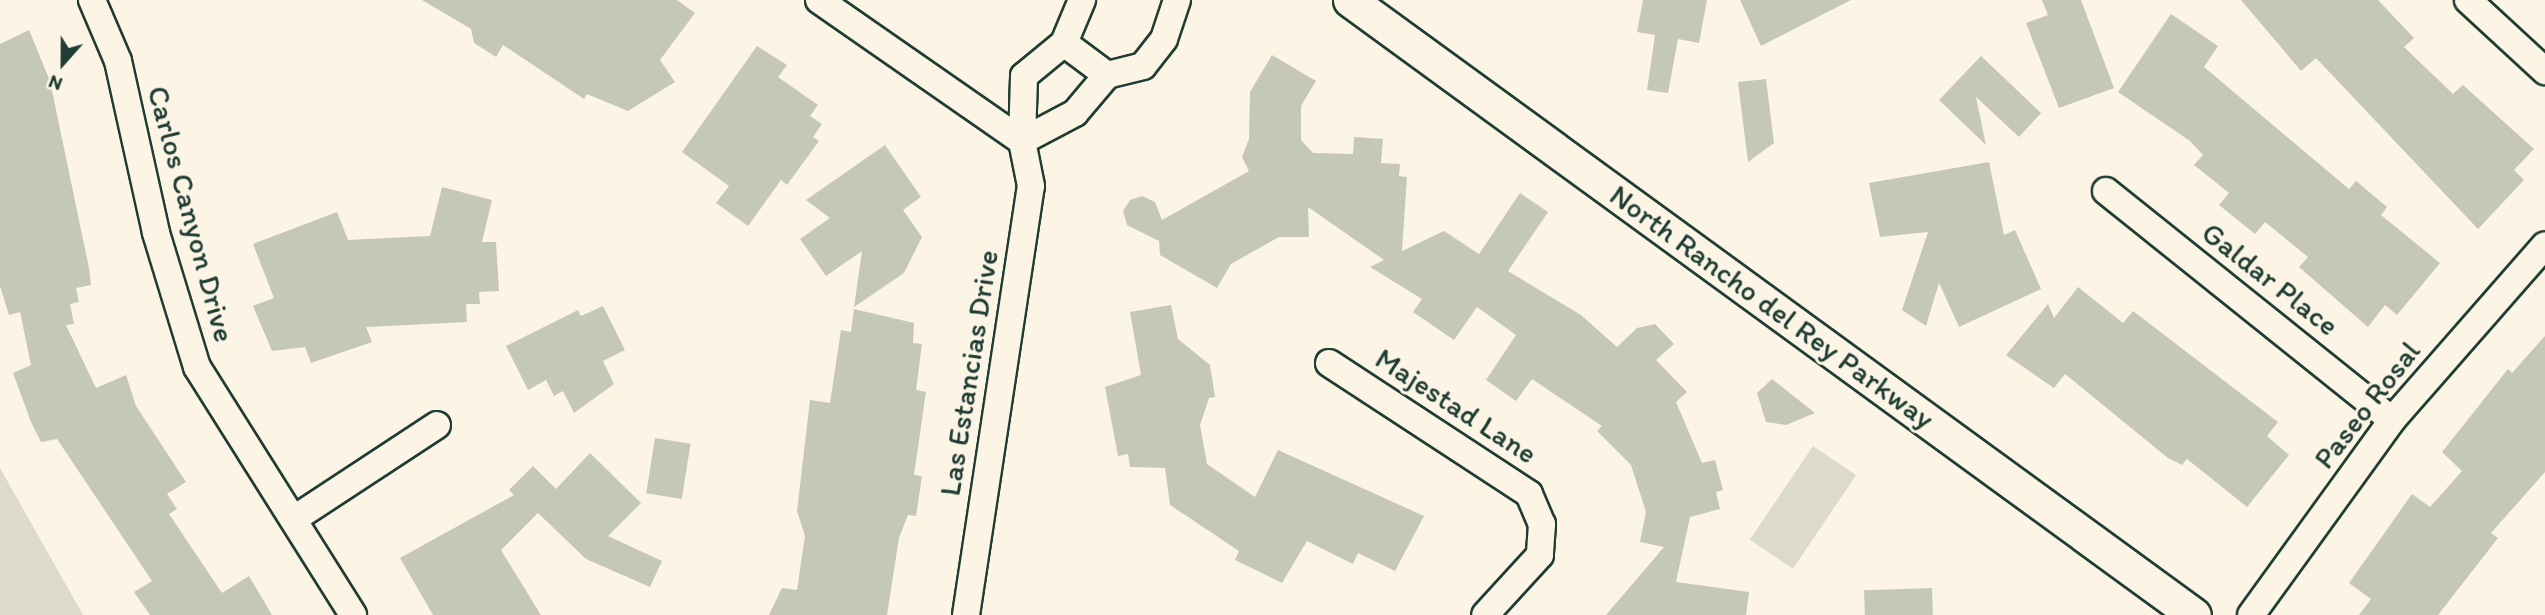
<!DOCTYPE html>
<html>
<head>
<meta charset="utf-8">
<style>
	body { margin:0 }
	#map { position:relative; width:2545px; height:615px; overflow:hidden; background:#fcf5e5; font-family:Itim,sans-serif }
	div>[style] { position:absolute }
	.green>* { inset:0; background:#dcdacc; transform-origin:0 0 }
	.building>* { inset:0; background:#c5c7b9; transform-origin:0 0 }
	.roads { filter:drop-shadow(2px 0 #1f3d34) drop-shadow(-2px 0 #1f3d34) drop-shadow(0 2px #1f3d34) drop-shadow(0 -2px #1f3d34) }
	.minor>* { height:26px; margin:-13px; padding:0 13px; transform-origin:13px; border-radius:13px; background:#fcf5e5 }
	.tertiary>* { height:33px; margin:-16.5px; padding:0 16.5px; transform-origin:16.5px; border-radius:16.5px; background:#fcf5e5 }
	span { translate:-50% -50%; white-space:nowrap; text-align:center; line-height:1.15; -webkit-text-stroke:6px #fcf5e5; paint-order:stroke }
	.street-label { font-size:30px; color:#1f3d34 }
	.north { position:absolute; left:28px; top:28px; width:70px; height:70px; -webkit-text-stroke:5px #fcf5e5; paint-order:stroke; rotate:201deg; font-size:19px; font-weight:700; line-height:28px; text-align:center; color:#1f3d34 }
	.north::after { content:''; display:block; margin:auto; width:24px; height:32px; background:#1f3d34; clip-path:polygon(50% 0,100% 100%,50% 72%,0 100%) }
</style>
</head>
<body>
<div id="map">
	<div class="green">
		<div style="left:1813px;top:446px;width:52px;height:113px;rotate:34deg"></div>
		<div style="clip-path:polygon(0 468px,83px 615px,0 615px)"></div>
	</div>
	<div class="building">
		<div style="clip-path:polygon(422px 0,677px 0,695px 13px,660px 60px,675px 82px,628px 111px,587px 94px,584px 99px,503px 45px,496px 57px,474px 43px,471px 29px)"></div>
		<div style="clip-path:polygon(1643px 0,1707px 0,1699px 43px,1678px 39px,1668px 93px,1647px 90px,1655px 35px,1637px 32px)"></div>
		<div style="clip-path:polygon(1740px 0,1851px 0,1761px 46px)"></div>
		<div style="clip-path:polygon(2042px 0,2081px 0,2114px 88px,2059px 108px,2026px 23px,2048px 15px)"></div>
		<div style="clip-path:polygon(2241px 0,2378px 0,2414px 38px,2404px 47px,2453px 94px,2463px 85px,2534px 149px,2514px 170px,2524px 180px,2478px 229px,2316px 58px,2301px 71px)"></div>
		<div style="clip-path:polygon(2171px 14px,2218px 46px,2204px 67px,2349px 189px,2356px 181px,2387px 207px,2381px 215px,2440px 263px,2397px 315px,2385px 305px,2368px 327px,2299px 267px,2308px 257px,2265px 222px,2255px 234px,2219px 205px,2229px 193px,2194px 165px,2203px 155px,2190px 141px,2118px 92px)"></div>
		<div style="clip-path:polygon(29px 30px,50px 81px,89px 268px,91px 285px,76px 288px,79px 302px,70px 304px,74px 324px,66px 325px,96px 388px,126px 375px,136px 406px,186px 482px,167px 494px,177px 509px,169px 514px,222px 593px,249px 576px,272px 615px,150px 615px,134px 592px,152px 581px,57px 439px,41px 442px,31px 422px,13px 373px,31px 365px,20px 312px,9px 315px,0 286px,0 44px)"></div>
		<div style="clip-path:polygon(757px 46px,787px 65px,778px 77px,818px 105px,810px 116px,822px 124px,813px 137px,819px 141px,787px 185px,781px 180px,748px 226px,716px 203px,729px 186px,682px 152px)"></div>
		<div style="clip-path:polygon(1272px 55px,1316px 81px,1301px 106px,1301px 140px,1313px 153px,1353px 154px,1354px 137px,1383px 139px,1381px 163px,1400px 164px,1399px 176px,1407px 177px,1402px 251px,1444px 231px,1479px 254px,1520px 193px,1548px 212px,1508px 271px,1581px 315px,1617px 347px,1637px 328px,1655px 324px,1674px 344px,1656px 360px,1687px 392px,1676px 402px,1702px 463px,1715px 460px,1723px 490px,1716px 492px,1720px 509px,1690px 517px,1676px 582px,1749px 592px,1746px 615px,1606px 615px,1664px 547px,1640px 542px,1646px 512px,1631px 465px,1597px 431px,1602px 426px,1532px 379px,1516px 401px,1486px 380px,1516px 335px,1477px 307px,1454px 340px,1413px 312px,1422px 299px,1370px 267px,1384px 260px,1308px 207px,1309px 237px,1279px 237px,1231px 264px,1217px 288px,1160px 255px,1159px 241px,1127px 225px,1123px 211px,1130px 200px,1142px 196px,1155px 202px,1162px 220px,1249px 171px,1242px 157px,1249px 139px,1250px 92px)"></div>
		<div style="clip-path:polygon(1981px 56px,2041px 113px,2019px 137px,1976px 97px,1986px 145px,1939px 100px)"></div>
		<div style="clip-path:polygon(1766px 79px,1774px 143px,1748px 162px,1738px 82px)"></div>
		<div style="clip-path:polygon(885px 145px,921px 197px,903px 210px,922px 237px,904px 273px,854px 307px,862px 251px,826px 276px,800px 239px,830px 218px,806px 200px)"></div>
		<div style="clip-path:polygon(1989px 162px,2004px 235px,2015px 230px,2041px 289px,1959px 327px,1939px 283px,1926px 326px,1902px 310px,1928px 232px,1880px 237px,1869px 183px)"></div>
		<div style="clip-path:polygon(442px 187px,492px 200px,482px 242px,496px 242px,499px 291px,479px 292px,480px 304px,466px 304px,467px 322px,366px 327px,372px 342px,311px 363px,305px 347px,272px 351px,253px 306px,274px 298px,253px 244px,337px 212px,348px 240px,430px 236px)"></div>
		<div style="clip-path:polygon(2078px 287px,2123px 323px,2133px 311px,2278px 422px,2267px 436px,2289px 455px,2247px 507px,2187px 459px,2182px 465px,2168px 458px,2065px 374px,2054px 388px,2006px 355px,2048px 304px,2054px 318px)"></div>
		<div style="clip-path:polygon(1171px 305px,1178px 339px,1210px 365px,1215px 397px,1209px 398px,1200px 425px,1207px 464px,1255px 497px,1278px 450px,1424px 516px,1395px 571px,1358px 553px,1353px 564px,1307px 541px,1282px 583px,1235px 560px,1239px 551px,1170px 505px,1165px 468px,1130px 467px,1128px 454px,1118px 456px,1105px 387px,1141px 375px,1130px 312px)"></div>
		<div style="clip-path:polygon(603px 306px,625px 350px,603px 361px,614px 384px,574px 413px,563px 391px,554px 396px,546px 380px,528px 390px,506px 346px,578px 310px,581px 316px)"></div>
		<div style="clip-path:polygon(854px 309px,914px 323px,913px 343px,922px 344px,916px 390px,926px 392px,914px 475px,922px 476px,916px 516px,908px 515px,899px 538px,887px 615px,769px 615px,782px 588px,797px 590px,805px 536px,797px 511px,810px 400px,830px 403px,841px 330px,851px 332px)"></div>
		<div style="clip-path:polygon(2545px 336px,2545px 472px,2491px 533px,2498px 538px,2438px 615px,2359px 615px,2371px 599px,2349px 583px,2412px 494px,2430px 507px,2462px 471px,2442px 452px,2508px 369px,2512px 373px)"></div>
		<div style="clip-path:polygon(1772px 379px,1815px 413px,1786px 425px,1766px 422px,1757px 393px)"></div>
		<div style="left:655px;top:438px;width:36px;height:56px;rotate:9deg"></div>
		<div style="clip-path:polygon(590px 453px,641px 503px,608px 536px,662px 561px,650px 587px,586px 559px,538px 513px,501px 550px,541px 615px,433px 615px,400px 558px,514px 495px,509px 490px,533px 466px,556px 489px)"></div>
		<div style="left:1932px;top:588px;width:27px;height:68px;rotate:88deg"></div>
	</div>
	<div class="roads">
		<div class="minor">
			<div style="left:92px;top:0;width:66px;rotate:66.9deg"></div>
			<div style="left:118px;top:61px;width:176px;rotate:77.5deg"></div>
			<div style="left:156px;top:233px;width:140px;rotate:73deg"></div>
			<div style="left:197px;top:367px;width:293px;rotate:57.8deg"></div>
			<div style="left:819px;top:0;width:247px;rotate:34.8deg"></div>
			<div style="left:2468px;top:0;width:105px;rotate:42.7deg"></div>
			<div style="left:1064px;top:43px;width:54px;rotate:36.7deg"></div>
			<div style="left:1022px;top:141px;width:60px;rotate:-27.8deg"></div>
			<div style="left:1075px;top:113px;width:50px;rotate:-49.9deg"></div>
			<div style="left:1107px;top:75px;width:37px;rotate:-14deg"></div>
			<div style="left:1143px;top:66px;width:34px;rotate:-52deg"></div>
			<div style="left:1164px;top:39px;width:41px;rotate:-71.6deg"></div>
			<div style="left:2106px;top:191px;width:366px;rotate:38.7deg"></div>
			<div style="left:1329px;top:363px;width:239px;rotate:33.2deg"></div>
			<div style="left:1529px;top:494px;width:33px;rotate:67deg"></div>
			<div style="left:1542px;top:524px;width:31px;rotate:94deg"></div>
			<div style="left:1540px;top:555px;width:81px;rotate:132.5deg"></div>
			<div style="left:294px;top:519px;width:171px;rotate:-33.3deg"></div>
			<div style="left:966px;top:615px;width:434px;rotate:-81.4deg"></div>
			<div style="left:1031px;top:186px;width:46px;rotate:-101.3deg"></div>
			<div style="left:1022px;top:141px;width:65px;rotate:-88.2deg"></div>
			<div style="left:1024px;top:76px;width:52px;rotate:-39.5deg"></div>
			<div style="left:1064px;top:43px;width:47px;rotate:-67.3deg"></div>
			<div style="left:2251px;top:615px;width:241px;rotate:-54.1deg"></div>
			<div style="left:2392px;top:420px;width:232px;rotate:-48.8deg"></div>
		</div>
		<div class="tertiary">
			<div style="left:1350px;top:0;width:1044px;rotate:36.08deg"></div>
		</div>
	</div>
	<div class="street-label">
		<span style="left:191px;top:214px;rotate:75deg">Carlos Canyon Drive</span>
		<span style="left:2270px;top:279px;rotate:38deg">Galdar Place</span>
		<span style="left:1772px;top:307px;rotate:36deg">North Rancho del Rey Parkway</span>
		<span style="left:969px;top:373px;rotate:-81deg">Las Estancias Drive</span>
		<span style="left:2367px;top:405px;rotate:-52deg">Paseo Rosal</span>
		<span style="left:1456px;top:406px;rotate:33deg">Majestad Lane</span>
	</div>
	<div class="north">N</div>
</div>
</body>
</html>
